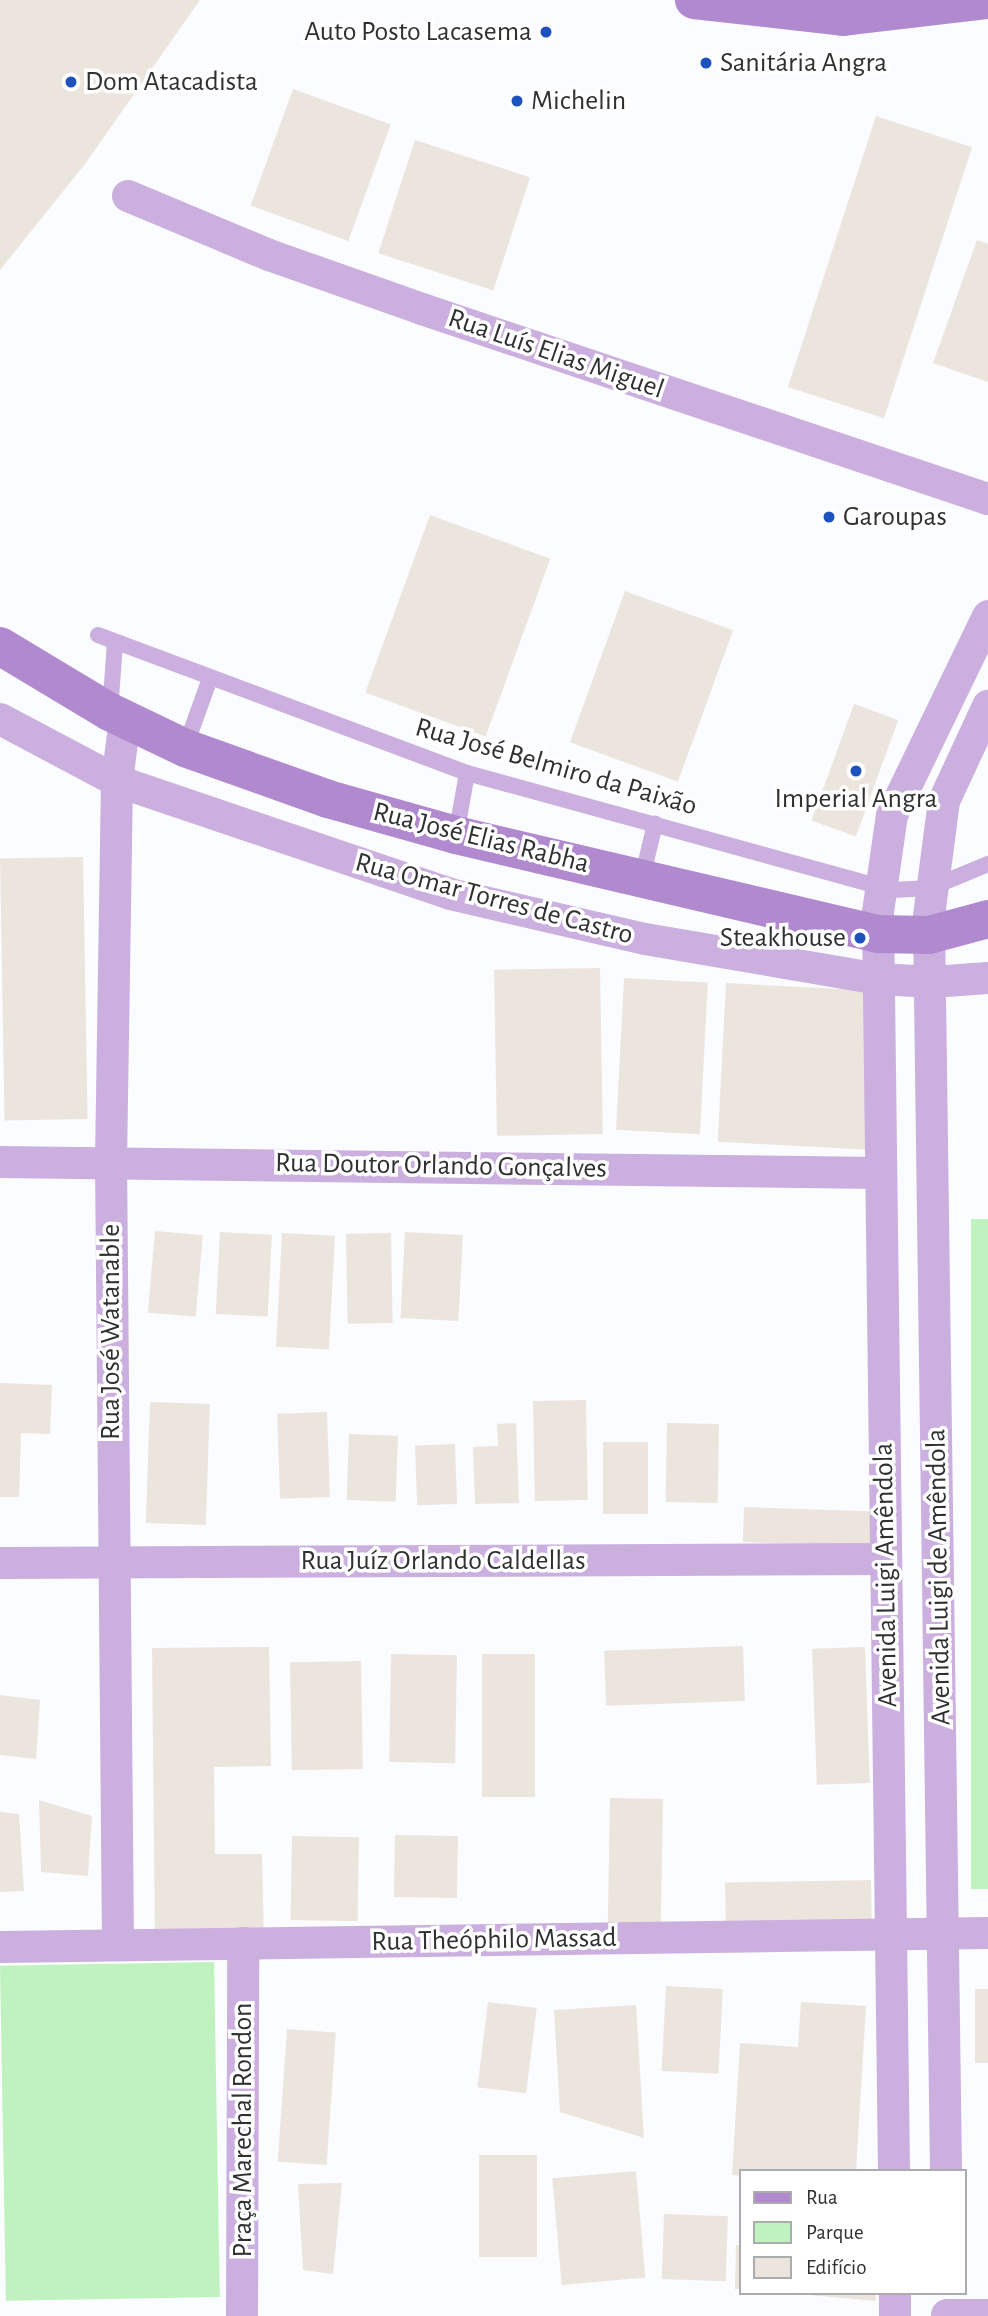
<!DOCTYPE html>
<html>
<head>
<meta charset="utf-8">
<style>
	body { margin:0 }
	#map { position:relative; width:988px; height:2316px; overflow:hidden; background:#fafcff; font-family:"Alegreya Sans",sans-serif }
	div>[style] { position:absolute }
	.green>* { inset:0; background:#bff2bf; transform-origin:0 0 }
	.building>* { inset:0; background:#ece5de; transform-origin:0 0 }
	.lane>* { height:16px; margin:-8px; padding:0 8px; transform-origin:8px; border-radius:8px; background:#caafdf }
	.street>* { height:32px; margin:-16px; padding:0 16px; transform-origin:16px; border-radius:16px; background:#caafdf }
	.secondary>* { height:38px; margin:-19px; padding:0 19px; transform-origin:19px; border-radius:19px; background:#b189cf }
	.dots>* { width:19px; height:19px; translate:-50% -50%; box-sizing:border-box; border:4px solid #fff; border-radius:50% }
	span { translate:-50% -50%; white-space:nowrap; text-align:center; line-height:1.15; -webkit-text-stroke:7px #fff; paint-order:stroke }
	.poi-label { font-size:28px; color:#2e3032 }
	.right { translate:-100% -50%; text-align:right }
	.left { translate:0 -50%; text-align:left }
	.street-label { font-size:28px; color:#2e3032 }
	.legend { position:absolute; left:739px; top:2169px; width:228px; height:126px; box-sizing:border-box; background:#fff; border:2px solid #abacad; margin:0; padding:9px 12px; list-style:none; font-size:21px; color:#2e3032 }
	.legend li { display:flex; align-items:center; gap:14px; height:35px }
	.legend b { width:35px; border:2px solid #abacad }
</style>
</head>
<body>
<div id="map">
	<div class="green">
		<div style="left:971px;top:1219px;width:17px;height:670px"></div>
		<div style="left:214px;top:1962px;width:335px;height:214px;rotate:89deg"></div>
	</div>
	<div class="building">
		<div style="clip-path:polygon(0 0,200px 0,85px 164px,0 270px)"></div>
		<div style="left:293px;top:89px;width:104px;height:124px;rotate:20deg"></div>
		<div style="left:876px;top:116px;width:101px;height:285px;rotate:18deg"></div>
		<div style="left:415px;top:140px;width:121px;height:119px;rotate:18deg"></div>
		<div style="clip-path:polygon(977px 240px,988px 244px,988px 382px,933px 363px)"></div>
		<div style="left:430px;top:515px;width:128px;height:189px;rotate:20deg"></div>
		<div style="left:625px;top:591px;width:115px;height:161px;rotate:20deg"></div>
		<div style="left:854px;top:704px;width:47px;height:124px;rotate:20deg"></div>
		<div style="left:83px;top:857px;width:262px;height:83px;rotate:89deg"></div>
		<div style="left:600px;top:968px;width:166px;height:106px;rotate:89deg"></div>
		<div style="left:624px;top:978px;width:84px;height:152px;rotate:3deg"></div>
		<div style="left:726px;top:983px;width:150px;height:159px;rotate:3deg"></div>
		<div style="left:155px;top:1231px;width:48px;height:82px;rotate:5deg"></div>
		<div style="left:220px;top:1232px;width:52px;height:82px;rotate:3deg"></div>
		<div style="left:405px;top:1232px;width:58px;height:86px;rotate:3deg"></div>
		<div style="left:282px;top:1233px;width:53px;height:114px;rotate:3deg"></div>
		<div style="left:391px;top:1233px;width:90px;height:45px;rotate:89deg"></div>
		<div style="clip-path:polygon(0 1383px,52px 1385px,50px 1434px,21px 1433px,19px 1497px,0 1497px)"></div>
		<div style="left:586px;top:1400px;width:100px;height:53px;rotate:89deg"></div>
		<div style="left:150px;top:1402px;width:60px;height:121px;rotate:2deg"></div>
		<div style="left:327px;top:1412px;width:85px;height:50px;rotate:88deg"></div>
		<div style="clip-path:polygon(516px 1423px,519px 1503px,475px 1504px,473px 1447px,498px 1446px,497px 1424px)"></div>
		<div style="left:667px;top:1423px;width:52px;height:79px;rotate:1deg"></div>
		<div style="left:349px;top:1434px;width:49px;height:66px;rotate:2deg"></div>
		<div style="left:603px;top:1442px;width:45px;height:72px"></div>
		<div style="left:455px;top:1444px;width:60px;height:40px;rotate:88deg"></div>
		<div style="left:744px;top:1507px;width:132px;height:35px;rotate:2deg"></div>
		<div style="left:743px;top:1646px;width:55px;height:139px;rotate:88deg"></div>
		<div style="clip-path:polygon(269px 1647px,271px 1766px,214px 1767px,215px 1854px,262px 1854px,264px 1942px,155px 1943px,152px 1648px)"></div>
		<div style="left:865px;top:1647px;width:136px;height:53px;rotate:88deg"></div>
		<div style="left:391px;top:1654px;width:66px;height:108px;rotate:1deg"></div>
		<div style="left:482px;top:1654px;width:53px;height:143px"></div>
		<div style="left:361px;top:1661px;width:108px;height:71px;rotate:89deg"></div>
		<div style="clip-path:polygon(0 1695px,40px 1700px,36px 1759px,0 1755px)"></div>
		<div style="left:610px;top:1798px;width:53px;height:137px;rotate:1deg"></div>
		<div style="clip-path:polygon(39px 1800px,92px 1816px,88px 1876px,41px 1872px)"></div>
		<div style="clip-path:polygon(0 1812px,19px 1814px,24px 1891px,0 1892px)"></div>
		<div style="left:395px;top:1835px;width:63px;height:62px;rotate:1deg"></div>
		<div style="left:292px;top:1836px;width:67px;height:84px;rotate:1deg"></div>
		<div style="left:871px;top:1880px;width:48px;height:146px;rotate:89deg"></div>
		<div style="left:666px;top:1986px;width:57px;height:85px;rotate:3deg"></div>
		<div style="left:975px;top:1989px;width:13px;height:74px"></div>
		<div style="left:488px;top:2002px;width:49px;height:86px;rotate:7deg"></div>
		<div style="clip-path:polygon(801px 2002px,866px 2006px,856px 2171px,741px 2171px,741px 2176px,732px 2175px,740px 2043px,798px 2047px)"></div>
		<div style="clip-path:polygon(636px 2005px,644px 2138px,560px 2112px,554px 2010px)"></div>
		<div style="left:287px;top:2029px;width:49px;height:133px;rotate:4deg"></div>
		<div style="left:479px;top:2155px;width:58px;height:102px"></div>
		<div style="left:636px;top:2171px;width:107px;height:84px;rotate:85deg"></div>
		<div style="clip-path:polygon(342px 2183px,333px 2274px,303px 2270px,298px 2184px)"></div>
		<div style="left:664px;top:2214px;width:64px;height:65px;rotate:2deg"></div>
		<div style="clip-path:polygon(736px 2245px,741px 2245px,741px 2289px,735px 2289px)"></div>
		<div style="clip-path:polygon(809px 2293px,875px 2293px,876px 2301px,809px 2295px)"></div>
	</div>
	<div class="lane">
		<div style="left:98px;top:635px;width:394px;rotate:20.5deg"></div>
		<div style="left:467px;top:773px;width:441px;rotate:15.4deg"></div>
		<div style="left:892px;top:890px;width:38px;rotate:-3deg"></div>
		<div style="left:930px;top:888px;width:63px;rotate:-22.5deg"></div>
		<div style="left:110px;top:712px;width:69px;rotate:-85.9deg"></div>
		<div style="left:185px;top:748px;width:74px;rotate:-70.3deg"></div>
		<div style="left:456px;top:835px;width:63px;rotate:-79.9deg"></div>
		<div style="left:642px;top:878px;width:56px;rotate:-76.5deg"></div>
	</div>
	<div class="street">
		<div style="left:128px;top:196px;width:153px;rotate:22.7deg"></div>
		<div style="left:269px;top:255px;width:162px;rotate:19.4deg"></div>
		<div style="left:422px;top:309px;width:597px;rotate:18.56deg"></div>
		<div style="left:0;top:719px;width:132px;rotate:27.9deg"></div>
		<div style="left:117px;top:781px;width:352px;rotate:18.7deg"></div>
		<div style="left:450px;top:894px;width:200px;rotate:13deg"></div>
		<div style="left:645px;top:939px;width:237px;rotate:9.7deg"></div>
		<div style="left:879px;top:979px;width:54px;rotate:3.2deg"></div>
		<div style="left:933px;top:982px;width:55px;rotate:-4.2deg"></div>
		<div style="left:0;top:1162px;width:881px;rotate:0.72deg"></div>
		<div style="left:0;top:1563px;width:886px;rotate:-0.26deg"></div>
		<div style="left:118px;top:1945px;width:783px;rotate:-90.51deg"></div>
		<div style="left:111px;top:1162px;width:381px;rotate:-89.1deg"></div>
		<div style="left:117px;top:781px;width:63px;rotate:-82.6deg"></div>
		<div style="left:0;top:1947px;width:988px;rotate:-0.81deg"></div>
		<div style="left:894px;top:2171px;width:1259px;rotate:-90.73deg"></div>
		<div style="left:878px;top:912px;width:98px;rotate:-81.8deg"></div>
		<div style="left:892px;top:815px;width:221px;rotate:-64.2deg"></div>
		<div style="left:946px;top:2171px;width:1255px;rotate:-90.78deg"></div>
		<div style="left:929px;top:916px;width:116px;rotate:-82.6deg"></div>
		<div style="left:944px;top:801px;width:105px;rotate:-65.1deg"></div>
		<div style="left:895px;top:2293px;width:23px;rotate:90deg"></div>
		<div style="left:947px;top:2315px;width:41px"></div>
		<div style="left:242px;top:2316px;width:373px;rotate:-89.8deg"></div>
	</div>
	<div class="secondary">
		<div style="left:694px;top:0;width:150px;rotate:6.5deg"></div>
		<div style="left:843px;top:17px;width:145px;rotate:-6.7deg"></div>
		<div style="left:0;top:646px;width:128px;rotate:31deg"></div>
		<div style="left:110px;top:712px;width:83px;rotate:25.6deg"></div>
		<div style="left:185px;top:748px;width:152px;rotate:19.6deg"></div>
		<div style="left:328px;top:799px;width:133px;rotate:15.7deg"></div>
		<div style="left:456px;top:835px;width:433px;rotate:13.2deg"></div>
		<div style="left:878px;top:934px;width:51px;rotate:1.1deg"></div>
		<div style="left:929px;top:935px;width:61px;rotate:-15.2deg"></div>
	</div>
	<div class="dots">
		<div style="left:546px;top:32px;background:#1d51be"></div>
		<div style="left:706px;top:63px;background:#1d51be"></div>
		<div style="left:71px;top:82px;background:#1d51be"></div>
		<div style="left:517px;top:101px;background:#1d51be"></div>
		<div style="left:829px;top:517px;background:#1d51be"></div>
		<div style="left:856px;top:771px;background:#1d51be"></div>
		<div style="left:860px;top:938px;background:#1d51be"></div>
	</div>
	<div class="poi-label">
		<span class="right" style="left:532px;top:32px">Auto Posto Lacasema</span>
		<span class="left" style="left:720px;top:63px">Sanitária Angra</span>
		<span class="left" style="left:85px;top:82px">Dom Atacadista</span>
		<span class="left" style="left:531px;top:101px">Michelin</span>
		<span class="left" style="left:843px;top:517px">Garoupas</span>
		<span style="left:856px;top:799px">Imperial Angra</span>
		<span class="right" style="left:846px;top:938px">Steakhouse</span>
	</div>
	<div class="street-label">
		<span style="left:556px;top:354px;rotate:19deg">Rua Luís Elias Miguel</span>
		<span style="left:556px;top:767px;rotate:16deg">Rua José Belmiro da Paixão</span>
		<span style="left:481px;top:838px;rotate:14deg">Rua José Elias Rabha</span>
		<span style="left:494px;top:899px;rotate:15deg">Rua Omar Torres de Castro</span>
		<span style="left:441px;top:1166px;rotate:1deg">Rua Doutor Orlando Gonçalves</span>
		<span style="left:111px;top:1332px;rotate:-90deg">Rua José Watanable</span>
		<span style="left:443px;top:1561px">Rua Juíz Orlando Caldellas</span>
		<span style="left:886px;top:1575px;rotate:-91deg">Avenida Luigi Amêndola</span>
		<span style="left:939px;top:1577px;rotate:-91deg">Avenida Luigi de Amêndola</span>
		<span style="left:494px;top:1940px;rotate:-1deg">Rua Theóphilo Massad</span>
		<span style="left:243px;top:2130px;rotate:-90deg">Praça Marechal Rondon</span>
	</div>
	<ul class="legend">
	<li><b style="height:9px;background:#b189cf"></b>Rua</li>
	<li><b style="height:19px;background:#bff2bf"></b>Parque</li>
	<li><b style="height:19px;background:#ece5de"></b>Edifício</li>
	</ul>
</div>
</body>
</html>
